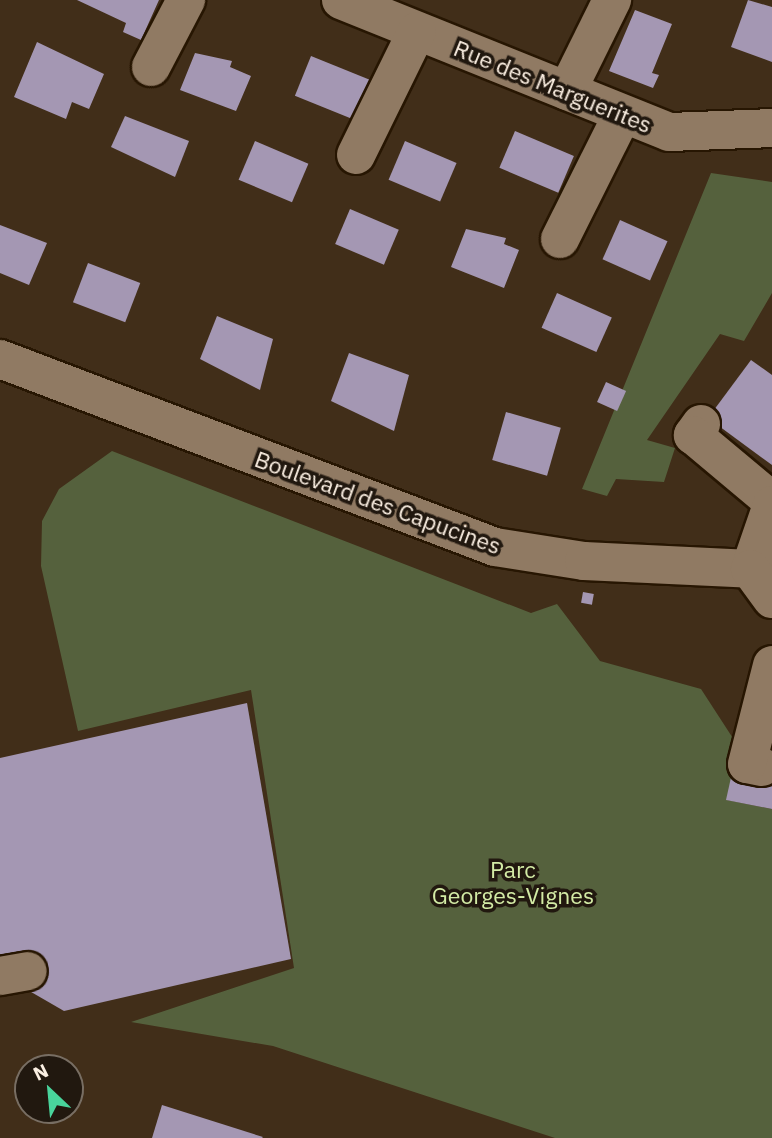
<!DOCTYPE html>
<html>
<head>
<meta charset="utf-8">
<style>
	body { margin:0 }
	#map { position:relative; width:772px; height:1138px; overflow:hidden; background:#412e19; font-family:"IBM Plex Sans",sans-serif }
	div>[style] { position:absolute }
	.green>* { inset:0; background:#55613d }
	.building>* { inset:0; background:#a497b3; transform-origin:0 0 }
	.roads { filter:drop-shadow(2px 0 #271602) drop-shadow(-2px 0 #271602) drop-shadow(0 2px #271602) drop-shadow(0 -2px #271602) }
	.minor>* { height:38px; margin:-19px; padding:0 19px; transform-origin:19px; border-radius:19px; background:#907a63 }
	span { translate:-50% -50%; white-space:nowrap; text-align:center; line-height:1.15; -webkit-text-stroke:7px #21180f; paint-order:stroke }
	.street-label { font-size:23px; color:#fbefe2 }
	.park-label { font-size:23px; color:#d3eba5 }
	.north { position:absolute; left:14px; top:1054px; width:70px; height:70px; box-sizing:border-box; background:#21180f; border:2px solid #786e63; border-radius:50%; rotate:334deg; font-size:19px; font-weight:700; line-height:28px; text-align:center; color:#fbefe2 }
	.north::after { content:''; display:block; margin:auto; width:24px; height:32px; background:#49d49c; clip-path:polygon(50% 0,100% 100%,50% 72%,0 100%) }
</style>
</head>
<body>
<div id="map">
	<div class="green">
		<div style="clip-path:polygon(711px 173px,772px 182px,772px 293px,744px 341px,720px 334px,647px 440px,675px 448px,664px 482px,616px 479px,607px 496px,582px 489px)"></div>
		<div style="clip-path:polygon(112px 451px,531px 613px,557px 604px,600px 661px,701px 689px,738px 746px,727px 800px,772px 809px,772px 1138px,555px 1138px,273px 1046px,131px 1022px,294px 968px,251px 690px,78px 731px,41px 566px,42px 521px,59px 489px)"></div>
	</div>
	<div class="building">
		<div style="clip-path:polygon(77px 0,159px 0,141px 40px,123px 32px,126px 23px)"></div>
		<div style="clip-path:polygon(748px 0,772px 7px,772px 62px,731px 47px)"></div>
		<div style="clip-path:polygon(635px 10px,672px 24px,652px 73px,659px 75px,653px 88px,609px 71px)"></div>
		<div style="clip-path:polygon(37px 42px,104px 74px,89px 109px,72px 102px,66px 119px,14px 97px)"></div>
		<div style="clip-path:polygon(195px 53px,232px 61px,230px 67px,251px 76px,236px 111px,180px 90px)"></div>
		<div style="left:311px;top:56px;width:64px;height:43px;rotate:22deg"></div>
		<div style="clip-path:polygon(125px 116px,189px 141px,175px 177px,111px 147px)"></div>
		<div style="left:515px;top:131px;width:64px;height:40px;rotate:23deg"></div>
		<div style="left:255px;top:141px;width:58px;height:42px;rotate:23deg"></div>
		<div style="left:405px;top:141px;width:56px;height:42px;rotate:23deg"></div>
		<div style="left:350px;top:209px;width:53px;height:38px;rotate:23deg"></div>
		<div style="left:620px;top:220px;width:52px;height:43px;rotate:24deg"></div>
		<div style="clip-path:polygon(0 225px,47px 243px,29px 285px,0 273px)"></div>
		<div style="clip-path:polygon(466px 229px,506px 238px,504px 244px,519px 250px,504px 288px,451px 267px)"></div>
		<div style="left:88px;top:263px;width:56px;height:42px;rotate:21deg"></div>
		<div style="left:557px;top:293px;width:60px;height:38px;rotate:24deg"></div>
		<div style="clip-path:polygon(217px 316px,273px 339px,260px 390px,200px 359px)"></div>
		<div style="clip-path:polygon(349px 353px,409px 375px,394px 431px,331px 401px)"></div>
		<div style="clip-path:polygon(751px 360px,772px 375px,772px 465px,708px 418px)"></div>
		<div style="left:606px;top:382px;width:22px;height:22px;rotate:24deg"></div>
		<div style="left:506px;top:412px;width:57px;height:50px;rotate:16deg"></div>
		<div style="left:583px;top:592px;width:11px;height:11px;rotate:10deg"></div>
		<div style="clip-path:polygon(247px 703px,291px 959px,64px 1011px,0 974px,0 758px)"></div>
		<div style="clip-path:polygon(772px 731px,772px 809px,726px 800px,738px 746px)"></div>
		<div style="clip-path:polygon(162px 1105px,263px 1137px,262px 1138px,152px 1138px)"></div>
	</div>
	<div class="roads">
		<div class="minor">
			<div style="left:341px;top:0;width:354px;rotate:21.9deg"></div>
			<div style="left:670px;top:132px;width:102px;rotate:-2.2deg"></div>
			<div style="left:151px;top:67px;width:76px;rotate:-62.4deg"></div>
			<div style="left:567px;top:91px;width:102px;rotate:-63.7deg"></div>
			<div style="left:356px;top:155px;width:138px;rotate:-63.8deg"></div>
			<div style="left:560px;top:239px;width:136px;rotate:-63.4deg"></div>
			<div style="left:0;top:359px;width:529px;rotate:20.8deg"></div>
			<div style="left:495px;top:547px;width:90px;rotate:8.9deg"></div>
			<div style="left:584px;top:561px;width:188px;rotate:2.7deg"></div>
			<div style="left:701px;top:424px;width:14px;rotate:126deg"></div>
			<div style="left:693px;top:435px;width:103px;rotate:39.9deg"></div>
			<div style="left:772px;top:505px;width:68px;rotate:109deg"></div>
			<div style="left:750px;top:569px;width:37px;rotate:54deg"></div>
			<div style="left:762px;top:767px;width:15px;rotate:-169deg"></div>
			<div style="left:747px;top:764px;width:102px;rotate:-75.8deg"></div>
			<div style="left:0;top:976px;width:28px;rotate:-10deg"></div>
		</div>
	</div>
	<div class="street-label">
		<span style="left:553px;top:86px;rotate:22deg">Rue des Marguerites</span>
		<span style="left:378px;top:502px;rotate:20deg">Boulevard des Capucines</span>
	</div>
	<div class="park-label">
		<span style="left:513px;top:882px">Parc<br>Georges-Vignes</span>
	</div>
	<div class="north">N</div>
</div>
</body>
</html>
